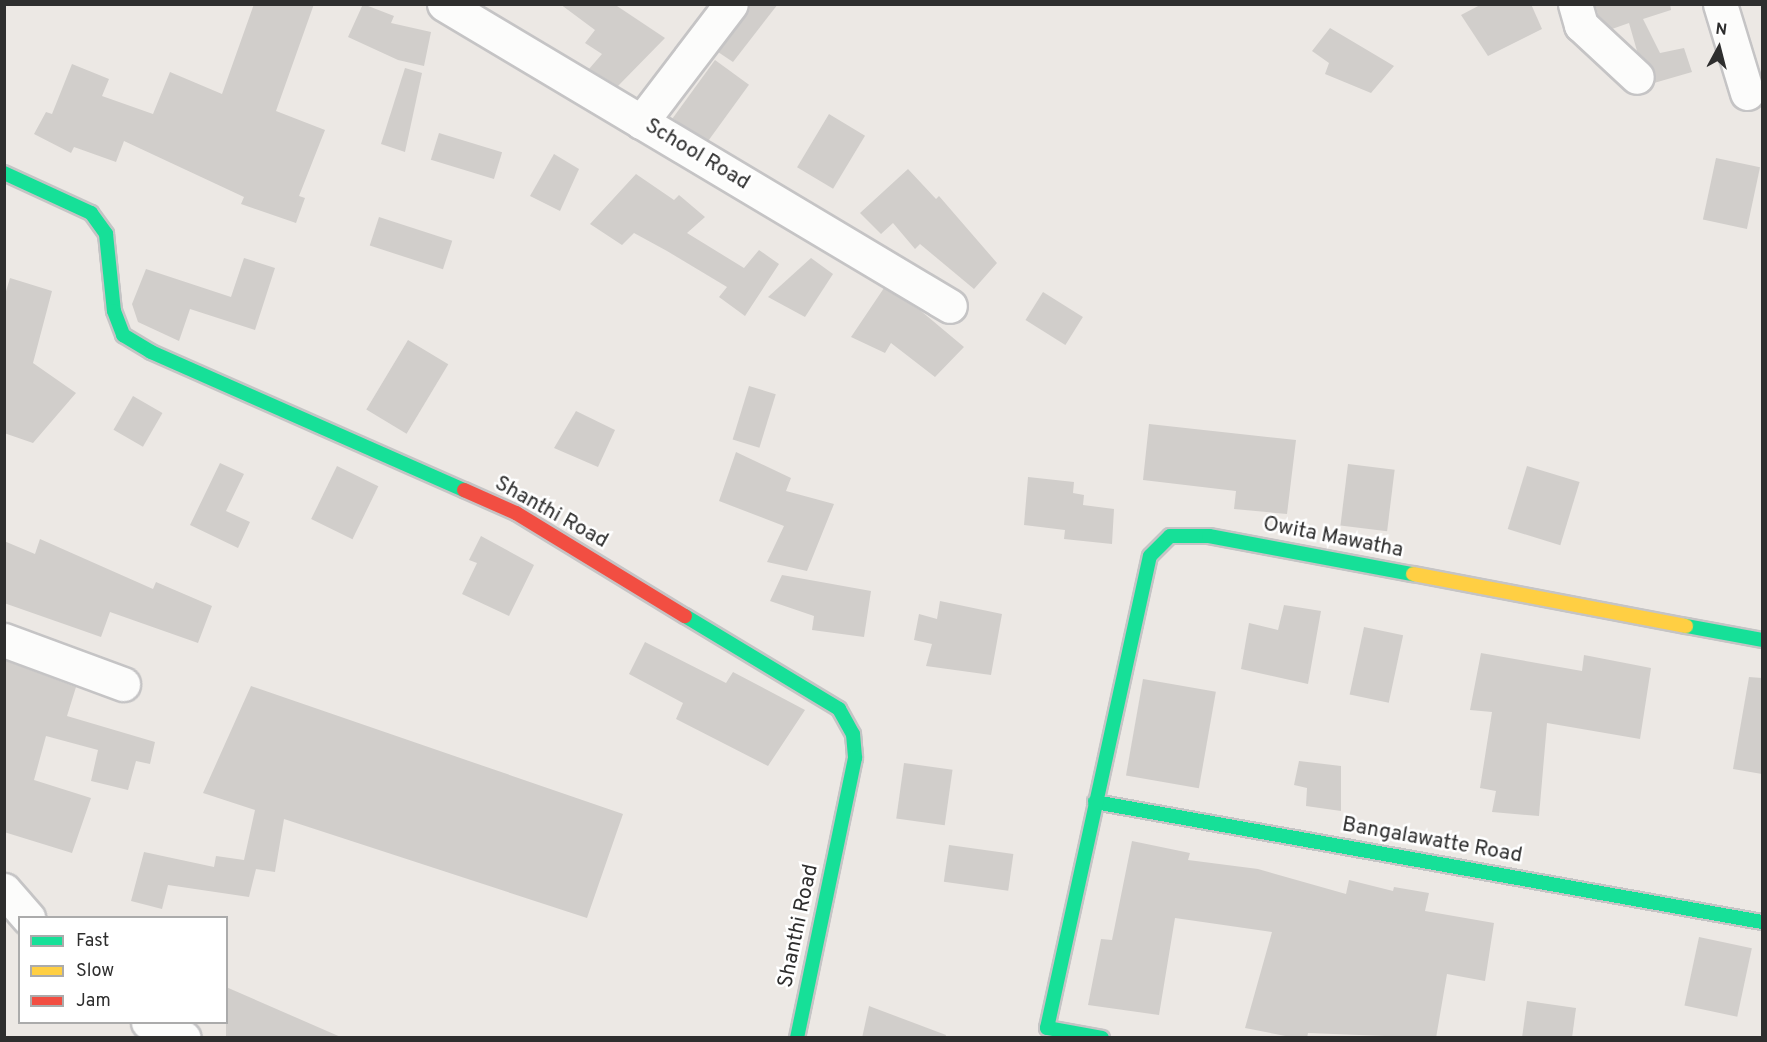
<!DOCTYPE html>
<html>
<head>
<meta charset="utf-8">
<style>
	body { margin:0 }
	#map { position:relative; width:1767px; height:1042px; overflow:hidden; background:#ece8e4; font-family:Overpass,sans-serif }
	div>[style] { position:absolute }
	.building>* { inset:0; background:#d1cecb; transform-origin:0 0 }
	.roads { filter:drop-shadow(2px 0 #c5c4c5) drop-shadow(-2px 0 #c5c4c5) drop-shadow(0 2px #c5c4c5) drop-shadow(0 -2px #c5c4c5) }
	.street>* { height:33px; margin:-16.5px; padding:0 16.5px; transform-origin:16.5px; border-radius:16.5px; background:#fcfcfb }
	.fast>* { height:14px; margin:-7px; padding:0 7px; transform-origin:7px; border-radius:7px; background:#16e098 }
	.slow>* { height:14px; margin:-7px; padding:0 7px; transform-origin:7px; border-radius:7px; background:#ffcf43 }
	.jam>* { height:14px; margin:-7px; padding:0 7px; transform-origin:7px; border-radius:7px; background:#f24e42 }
	span { translate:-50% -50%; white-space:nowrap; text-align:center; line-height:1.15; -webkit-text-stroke:5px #fff; paint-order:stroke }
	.street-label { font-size:21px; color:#2e2e2e }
	.frame { position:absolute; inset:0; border:6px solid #2e2e2e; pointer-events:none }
	.legend { position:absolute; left:18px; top:916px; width:210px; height:108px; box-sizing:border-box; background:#fff; border:2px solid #ababab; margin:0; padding:8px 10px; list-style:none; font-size:18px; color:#2e2e2e }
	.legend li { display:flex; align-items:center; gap:12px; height:30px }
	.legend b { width:30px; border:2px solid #ababab }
	.north { position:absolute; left:1689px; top:18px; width:60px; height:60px; -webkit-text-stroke:4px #fff; paint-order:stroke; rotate:7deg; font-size:16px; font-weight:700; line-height:24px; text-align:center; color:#2e2e2e }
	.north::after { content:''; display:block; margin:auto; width:21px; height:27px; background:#2e2e2e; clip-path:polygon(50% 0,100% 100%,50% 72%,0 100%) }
</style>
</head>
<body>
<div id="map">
	<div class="building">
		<div style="clip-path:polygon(254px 4px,314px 4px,276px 111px,325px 130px,299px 196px,305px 198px,296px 223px,241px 204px,244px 197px,124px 141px,116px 162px,74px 147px,71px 153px,34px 134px,46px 112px,52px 114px,72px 64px,109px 79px,102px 96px,153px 114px,170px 72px,222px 94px)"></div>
		<div style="clip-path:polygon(363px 4px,394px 16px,391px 23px,431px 32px,424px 66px,398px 60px,348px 37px)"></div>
		<div style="clip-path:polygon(560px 4px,614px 4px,665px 38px,618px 86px,589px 69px,602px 54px,585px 43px,595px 30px)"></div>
		<div style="clip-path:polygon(749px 4px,778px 4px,733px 62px,718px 52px)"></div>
		<div style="clip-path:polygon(1482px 4px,1531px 4px,1542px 29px,1488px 56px,1461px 15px)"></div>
		<div style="clip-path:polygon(1595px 4px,1670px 4px,1671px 10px,1643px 19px,1660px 53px,1684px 48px,1692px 72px,1654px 83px,1655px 71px,1637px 51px,1629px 23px,1612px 29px,1598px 15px)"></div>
		<div style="clip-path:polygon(1330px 28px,1394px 66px,1371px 93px,1325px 74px,1329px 63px,1312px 51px)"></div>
		<div style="left:715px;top:60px;width:42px;height:72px;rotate:36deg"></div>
		<div style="clip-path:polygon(405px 68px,422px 73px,405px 152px,381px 144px)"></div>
		<div style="left:829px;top:114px;width:42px;height:62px;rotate:31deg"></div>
		<div style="left:439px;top:133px;width:66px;height:28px;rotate:17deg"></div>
		<div style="clip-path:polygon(554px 154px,579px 169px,560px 211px,530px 196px)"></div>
		<div style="left:1716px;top:158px;width:45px;height:63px;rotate:12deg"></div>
		<div style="clip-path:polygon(908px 169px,936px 199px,939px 196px,997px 263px,974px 289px,920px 244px,915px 249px,893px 223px,881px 234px,860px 213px)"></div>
		<div style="clip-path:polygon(636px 174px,674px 200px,679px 195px,705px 217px,687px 233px,744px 268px,759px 250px,779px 264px,745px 316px,719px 297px,727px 287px,667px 251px,634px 233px,622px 245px,590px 224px)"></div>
		<div style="left:379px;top:217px;width:77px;height:30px;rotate:18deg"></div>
		<div style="clip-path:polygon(244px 258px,275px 268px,255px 330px,190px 309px,179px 341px,138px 322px,132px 304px,146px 269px,231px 297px)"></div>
		<div style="clip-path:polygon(811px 258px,833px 274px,805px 317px,768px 297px)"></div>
		<div style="clip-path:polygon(10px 278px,52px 291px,33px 363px,76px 393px,33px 443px,4px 433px,4px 298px)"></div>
		<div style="clip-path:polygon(884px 288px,921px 311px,964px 347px,935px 377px,891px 343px,885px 353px,851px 337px)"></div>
		<div style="left:1043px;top:292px;width:47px;height:33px;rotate:32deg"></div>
		<div style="left:408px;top:340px;width:47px;height:81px;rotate:31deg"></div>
		<div style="left:749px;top:386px;width:28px;height:56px;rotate:17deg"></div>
		<div style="left:133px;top:396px;width:34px;height:39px;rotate:30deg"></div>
		<div style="clip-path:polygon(576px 411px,615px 430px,598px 467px,554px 448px)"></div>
		<div style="clip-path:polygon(1149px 424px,1296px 440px,1287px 514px,1234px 509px,1236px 491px,1143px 480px)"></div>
		<div style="clip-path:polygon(736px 452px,791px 478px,786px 491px,834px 504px,807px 571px,767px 562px,784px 526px,719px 501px)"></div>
		<div style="clip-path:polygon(220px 463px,244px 474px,226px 511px,250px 522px,238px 548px,190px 525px)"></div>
		<div style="left:1348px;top:464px;width:47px;height:62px;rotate:7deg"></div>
		<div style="left:337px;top:466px;width:46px;height:59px;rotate:26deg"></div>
		<div style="left:1527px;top:466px;width:55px;height:66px;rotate:17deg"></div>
		<div style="clip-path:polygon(1028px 477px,1074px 482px,1073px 493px,1084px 495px,1083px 505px,1114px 509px,1112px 544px,1064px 539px,1065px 530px,1024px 525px)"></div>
		<div style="clip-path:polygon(481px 536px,534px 565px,509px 616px,462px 594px,477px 563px,469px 560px)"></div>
		<div style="clip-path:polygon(40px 539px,153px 589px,156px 582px,212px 606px,198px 643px,110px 612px,101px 637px,4px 603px,4px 541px,35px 554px)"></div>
		<div style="clip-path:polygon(782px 575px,871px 591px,864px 637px,812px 630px,814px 616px,770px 601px)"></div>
		<div style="clip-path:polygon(940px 601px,1002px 614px,991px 675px,926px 666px,932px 644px,914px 640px,919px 614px,937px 619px)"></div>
		<div style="clip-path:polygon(1284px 605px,1321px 611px,1308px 684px,1241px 669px,1249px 623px,1278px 630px)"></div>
		<div style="left:1364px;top:627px;width:40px;height:69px;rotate:12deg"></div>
		<div style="clip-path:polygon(645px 642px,726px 683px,733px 672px,805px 710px,768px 766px,676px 719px,683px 703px,629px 674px)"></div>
		<div style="clip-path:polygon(1481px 653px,1582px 671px,1584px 655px,1651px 668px,1640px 739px,1547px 723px,1539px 816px,1492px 812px,1496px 791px,1480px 788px,1492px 712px,1470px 710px)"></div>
		<div style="clip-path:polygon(4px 660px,76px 687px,67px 716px,155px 742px,150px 764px,136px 761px,128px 790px,91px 781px,98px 750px,46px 736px,34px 780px,91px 798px,72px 853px,4px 832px)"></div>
		<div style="clip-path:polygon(1749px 677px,1762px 678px,1762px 774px,1733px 769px)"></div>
		<div style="left:1143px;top:679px;width:74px;height:98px;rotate:10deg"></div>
		<div style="clip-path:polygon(251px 686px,623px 814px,587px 918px,284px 819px,275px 872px,256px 869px,249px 897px,168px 885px,162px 909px,131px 901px,144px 852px,214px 867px,216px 856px,244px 860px,255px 810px,203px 793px)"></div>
		<div style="clip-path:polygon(1299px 761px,1341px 766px,1341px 811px,1306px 806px,1307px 788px,1294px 785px)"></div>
		<div style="left:904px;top:763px;width:49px;height:56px;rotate:8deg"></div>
		<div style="clip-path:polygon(1132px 841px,1190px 853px,1188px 860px,1258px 869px,1346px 894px,1349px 880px,1393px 891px,1394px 887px,1429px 893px,1425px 911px,1494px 923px,1485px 981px,1447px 974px,1436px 1038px,1308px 1033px,1307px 1038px,1296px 1038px,1245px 1028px,1272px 932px,1175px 918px,1159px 1015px,1088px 1005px,1101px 939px,1112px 940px)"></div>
		<div style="left:949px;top:845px;width:65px;height:37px;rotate:8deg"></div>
		<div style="left:1699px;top:937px;width:54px;height:70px;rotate:12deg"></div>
		<div style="clip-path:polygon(226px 987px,343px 1038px,226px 1038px)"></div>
		<div style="clip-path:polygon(1527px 1001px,1576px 1008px,1572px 1038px,1522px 1038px)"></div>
		<div style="clip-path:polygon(869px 1006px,946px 1035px,945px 1038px,862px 1038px)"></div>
	</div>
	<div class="roads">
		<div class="street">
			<div style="left:444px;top:4px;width:589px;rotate:30.83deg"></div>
			<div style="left:1575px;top:4px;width:22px;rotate:74deg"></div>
			<div style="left:1581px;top:25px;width:76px;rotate:42.9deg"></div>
			<div style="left:1720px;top:4px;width:93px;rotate:73.1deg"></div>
			<div style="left:641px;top:122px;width:148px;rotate:-52.7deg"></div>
			<div style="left:4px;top:640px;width:127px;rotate:20.3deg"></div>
			<div style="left:4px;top:890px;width:37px;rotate:49deg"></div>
			<div style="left:148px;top:1022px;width:39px;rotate:24deg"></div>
		</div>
		<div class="fast">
			<div style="left:4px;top:173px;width:96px;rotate:24.7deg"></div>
			<div style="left:91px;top:213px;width:26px;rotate:54deg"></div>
			<div style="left:106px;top:234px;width:77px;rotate:84.1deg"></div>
			<div style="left:114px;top:311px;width:26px;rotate:69deg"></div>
			<div style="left:123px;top:335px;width:33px;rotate:31deg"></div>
			<div style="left:151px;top:352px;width:342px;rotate:23.8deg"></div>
			<div style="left:685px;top:616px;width:180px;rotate:31.1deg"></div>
			<div style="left:839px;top:709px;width:29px;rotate:61deg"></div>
			<div style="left:853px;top:734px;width:24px;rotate:85deg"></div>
			<div style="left:855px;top:758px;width:286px;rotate:101.7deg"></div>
			<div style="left:1686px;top:626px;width:77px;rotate:10.4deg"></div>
			<div style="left:1095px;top:802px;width:678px;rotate:10.2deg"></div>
			<div style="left:1102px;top:1038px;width:56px;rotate:-169.7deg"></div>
			<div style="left:1047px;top:1028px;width:483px;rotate:-77.7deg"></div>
			<div style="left:1150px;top:556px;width:28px;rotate:-45deg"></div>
			<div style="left:1170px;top:536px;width:39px"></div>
			<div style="left:1209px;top:536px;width:208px;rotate:10.6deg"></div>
		</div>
		<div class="slow">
			<div style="left:1413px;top:574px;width:278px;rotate:10.8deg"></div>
		</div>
		<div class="jam">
			<div style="left:464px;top:490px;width:57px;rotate:23.9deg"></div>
			<div style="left:516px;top:513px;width:198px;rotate:31.4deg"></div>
		</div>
	</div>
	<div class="street-label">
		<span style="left:697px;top:155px;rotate:31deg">School Road</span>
		<span style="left:551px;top:513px;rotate:29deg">Shanthi Road</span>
		<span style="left:1333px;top:538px;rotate:11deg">Owita Mawatha</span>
		<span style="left:1432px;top:841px;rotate:10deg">Bangalawatte Road</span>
		<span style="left:799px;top:926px;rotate:-78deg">Shanthi Road</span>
	</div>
	<div class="frame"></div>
	<ul class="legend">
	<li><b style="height:8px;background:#16e098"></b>Fast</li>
	<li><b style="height:8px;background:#ffcf43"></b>Slow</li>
	<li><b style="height:8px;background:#f24e42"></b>Jam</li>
	</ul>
	<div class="north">N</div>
</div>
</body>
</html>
